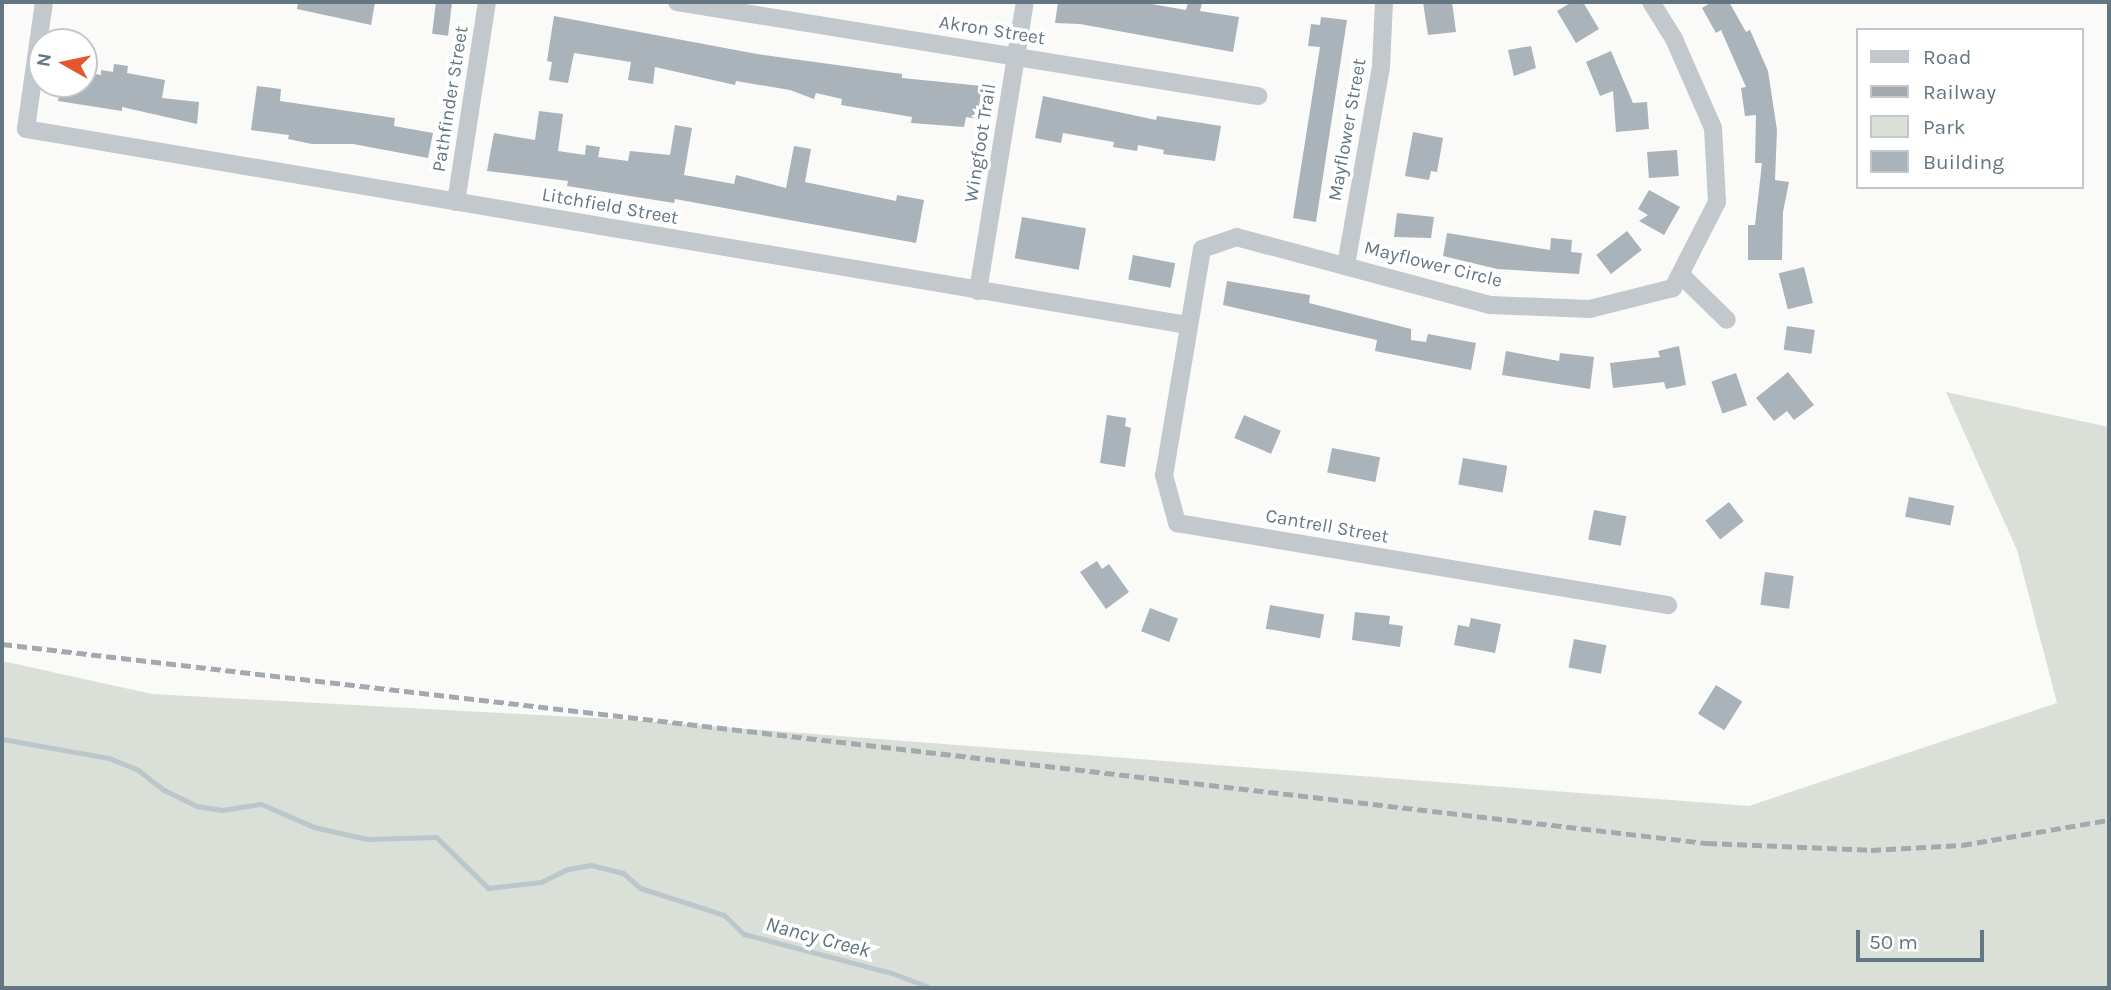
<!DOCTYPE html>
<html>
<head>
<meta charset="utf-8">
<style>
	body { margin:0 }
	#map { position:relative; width:2111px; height:990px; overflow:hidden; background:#fafaf8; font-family:Karla,sans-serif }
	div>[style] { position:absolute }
	.green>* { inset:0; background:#dadfd7 }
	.stream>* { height:5px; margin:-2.5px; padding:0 2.5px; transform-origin:2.5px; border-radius:2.5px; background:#bbc7cb }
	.building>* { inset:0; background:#aab3b9; transform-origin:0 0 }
	.minor>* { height:18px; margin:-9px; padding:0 9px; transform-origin:9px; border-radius:9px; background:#c3c8cc }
	.rail>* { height:5px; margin-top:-2.5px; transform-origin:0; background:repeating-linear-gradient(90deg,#a2aab0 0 10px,transparent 0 15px) }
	span { translate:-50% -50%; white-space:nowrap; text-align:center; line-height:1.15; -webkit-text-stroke:7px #fff; paint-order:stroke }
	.street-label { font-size:19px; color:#657683 }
	.water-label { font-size:21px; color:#60757c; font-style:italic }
	.frame { position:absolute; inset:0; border:4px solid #657683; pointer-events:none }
	.legend { position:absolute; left:1856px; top:28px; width:228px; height:161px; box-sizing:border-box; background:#fff; border:2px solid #c1c8cd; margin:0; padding:9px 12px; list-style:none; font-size:21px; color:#657683 }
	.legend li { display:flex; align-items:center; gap:14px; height:35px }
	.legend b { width:35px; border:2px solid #c1c8cd }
	.north { position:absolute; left:28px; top:28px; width:70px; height:70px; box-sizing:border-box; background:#fff; border:2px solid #c1c8cd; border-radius:50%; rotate:279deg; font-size:19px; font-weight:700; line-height:28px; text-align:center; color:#657683 }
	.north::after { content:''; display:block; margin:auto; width:24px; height:32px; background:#e4572e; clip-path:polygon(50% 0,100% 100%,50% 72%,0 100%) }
	.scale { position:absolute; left:1856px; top:930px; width:128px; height:32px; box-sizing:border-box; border:4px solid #657683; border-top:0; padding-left:9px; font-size:21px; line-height:24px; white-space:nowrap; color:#657683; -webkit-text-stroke:5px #fff; paint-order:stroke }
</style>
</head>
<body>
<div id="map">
	<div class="green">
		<div style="clip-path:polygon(1946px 392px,2109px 427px,2109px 988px,2px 988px,2px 661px,152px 694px,632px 720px,1749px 806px,2057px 703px,2017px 550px)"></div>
	</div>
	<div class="stream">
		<div style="left:2px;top:739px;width:109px;rotate:10.1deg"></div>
		<div style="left:109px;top:758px;width:31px;rotate:22deg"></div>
		<div style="left:138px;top:770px;width:33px;rotate:38deg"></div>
		<div style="left:164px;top:790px;width:37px;rotate:26deg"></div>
		<div style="left:197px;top:806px;width:25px;rotate:9deg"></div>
		<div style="left:222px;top:810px;width:39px;rotate:-9deg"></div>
		<div style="left:261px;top:804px;width:58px;rotate:23.5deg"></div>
		<div style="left:314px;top:827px;width:54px;rotate:12.8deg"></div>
		<div style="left:367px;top:839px;width:69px;rotate:-1.7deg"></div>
		<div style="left:436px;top:837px;width:73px;rotate:44.4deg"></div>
		<div style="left:488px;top:888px;width:53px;rotate:-6.5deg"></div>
		<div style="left:541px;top:882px;width:30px;rotate:-26deg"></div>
		<div style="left:568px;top:869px;width:23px;rotate:-10deg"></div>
		<div style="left:591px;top:865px;width:33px;rotate:14deg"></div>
		<div style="left:623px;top:873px;width:23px;rotate:41deg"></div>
		<div style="left:640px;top:888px;width:88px;rotate:17.8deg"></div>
		<div style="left:724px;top:915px;width:28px;rotate:44deg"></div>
		<div style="left:744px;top:934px;width:153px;rotate:14.8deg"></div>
		<div style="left:892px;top:973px;width:42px;rotate:21deg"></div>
	</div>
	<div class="building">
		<div style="clip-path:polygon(298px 2px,375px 2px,371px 25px,297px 9px)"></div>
		<div style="left:436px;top:2px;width:16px;height:32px;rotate:7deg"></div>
		<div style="clip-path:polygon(1058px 2px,1140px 2px,1186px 10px,1188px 2px,1202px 3px,1200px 11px,1239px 17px,1233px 52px,1080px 24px,1055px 23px)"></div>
		<div style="clip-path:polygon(1423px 2px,1452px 2px,1456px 32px,1428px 35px)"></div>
		<div style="clip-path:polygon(1572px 2px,1583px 2px,1599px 29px,1576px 43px,1557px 11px)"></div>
		<div style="clip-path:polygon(1712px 2px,1729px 2px,1746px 32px,1750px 30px,1768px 71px,1777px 130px,1775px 180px,1789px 182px,1783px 212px,1782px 260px,1748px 260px,1748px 225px,1755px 225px,1762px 163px,1755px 163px,1756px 115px,1745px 116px,1741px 88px,1746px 87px,1721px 30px,1716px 33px,1702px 8px)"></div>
		<div style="clip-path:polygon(554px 16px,757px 54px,902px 74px,902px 78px,982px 86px,977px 119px,966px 117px,964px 127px,911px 123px,912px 117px,841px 105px,842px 99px,816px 93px,814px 99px,790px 90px,736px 81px,735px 85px,655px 67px,653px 84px,628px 80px,631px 62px,574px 53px,568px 83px,549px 80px,552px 62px,547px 61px)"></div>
		<div style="clip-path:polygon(1321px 17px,1347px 20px,1316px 222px,1293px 218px,1320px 47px,1308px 46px,1311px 24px,1320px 25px)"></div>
		<div style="clip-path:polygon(1531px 46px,1536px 68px,1514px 76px,1508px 50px)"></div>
		<div style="clip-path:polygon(1611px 51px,1633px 103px,1647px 102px,1649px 129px,1616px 132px,1613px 91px,1600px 96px,1586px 62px)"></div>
		<div style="clip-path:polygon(114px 64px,128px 66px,127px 73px,165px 80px,162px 98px,199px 102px,197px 124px,122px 107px,122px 111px,58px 101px,61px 84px,84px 84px,84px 72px,101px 75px,101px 70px,113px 72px)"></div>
		<div style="clip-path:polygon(257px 86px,281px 89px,280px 101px,395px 118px,394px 126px,433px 133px,428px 158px,353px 144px,312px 144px,288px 139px,289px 135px,251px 130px)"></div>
		<div style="clip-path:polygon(1043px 96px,1156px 120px,1157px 116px,1221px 126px,1215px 161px,1163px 154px,1164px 150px,1138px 145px,1137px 151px,1113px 147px,1114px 142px,1063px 133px,1061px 143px,1035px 138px)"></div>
		<div style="clip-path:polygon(539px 111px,563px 114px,558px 151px,585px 155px,586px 145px,600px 147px,598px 157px,628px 161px,630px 151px,670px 155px,675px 125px,692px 128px,684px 175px,734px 184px,736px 175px,786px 188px,794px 146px,811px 149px,805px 182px,896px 201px,897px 195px,924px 200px,916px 243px,675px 199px,674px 203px,567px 186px,568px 181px,487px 171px,494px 133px,535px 140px)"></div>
		<div style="clip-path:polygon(1413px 132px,1443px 138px,1437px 172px,1431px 171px,1429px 180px,1405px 176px)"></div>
		<div style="left:1677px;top:150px;width:26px;height:30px;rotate:86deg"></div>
		<div style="clip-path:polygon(1649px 190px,1680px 207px,1664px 235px,1639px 221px,1648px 215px,1638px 209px)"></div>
		<div style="clip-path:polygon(1397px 213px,1434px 217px,1431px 238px,1394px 237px)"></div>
		<div style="left:1022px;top:217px;width:65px;height:42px;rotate:10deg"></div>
		<div style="left:1627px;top:231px;width:24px;height:39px;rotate:52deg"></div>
		<div style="clip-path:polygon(1447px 233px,1550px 250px,1551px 238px,1572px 240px,1571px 252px,1582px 253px,1579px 274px,1497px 269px,1443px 256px)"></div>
		<div style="left:1133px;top:255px;width:43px;height:25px;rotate:11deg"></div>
		<div style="left:1804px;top:267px;width:37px;height:26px;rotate:76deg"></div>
		<div style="clip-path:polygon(1227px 281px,1310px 295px,1309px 303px,1411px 329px,1411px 340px,1426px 342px,1428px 334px,1476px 343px,1471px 370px,1375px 351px,1377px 340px,1223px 305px)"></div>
		<div style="left:1787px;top:326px;width:28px;height:24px;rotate:8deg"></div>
		<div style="clip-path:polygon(1679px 346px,1686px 385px,1666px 389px,1664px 382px,1613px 388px,1610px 363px,1660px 357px,1658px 351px)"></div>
		<div style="clip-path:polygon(1506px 351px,1559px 361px,1560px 353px,1594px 357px,1590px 389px,1502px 375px)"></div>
		<div style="clip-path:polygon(1788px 372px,1814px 405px,1794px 420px,1787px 411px,1774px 421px,1756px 398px)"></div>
		<div style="left:1736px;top:373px;width:34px;height:26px;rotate:71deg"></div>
		<div style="clip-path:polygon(1107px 415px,1126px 418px,1125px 426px,1131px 428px,1125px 467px,1100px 463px)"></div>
		<div style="left:1244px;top:415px;width:40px;height:25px;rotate:23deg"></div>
		<div style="left:1332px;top:448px;width:49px;height:25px;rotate:11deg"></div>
		<div style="left:1463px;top:458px;width:45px;height:27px;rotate:10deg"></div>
		<div style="left:1909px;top:497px;width:46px;height:20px;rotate:11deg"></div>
		<div style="left:1729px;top:502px;width:24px;height:30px;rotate:52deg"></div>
		<div style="left:1594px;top:510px;width:33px;height:30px;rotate:11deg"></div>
		<div style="clip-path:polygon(1097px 561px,1102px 569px,1109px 564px,1129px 592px,1106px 609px,1080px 572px)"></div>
		<div style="left:1765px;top:572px;width:29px;height:33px;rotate:8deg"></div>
		<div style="left:1270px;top:605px;width:55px;height:24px;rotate:10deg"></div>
		<div style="left:1150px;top:608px;width:30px;height:25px;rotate:21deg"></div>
		<div style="clip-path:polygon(1355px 612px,1390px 616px,1389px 624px,1403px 626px,1400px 647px,1352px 640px)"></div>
		<div style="clip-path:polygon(1471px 618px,1501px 624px,1495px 653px,1454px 645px,1458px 625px,1469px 627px)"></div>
		<div style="left:1574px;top:639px;width:33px;height:29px;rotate:11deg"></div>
		<div style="left:1716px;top:685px;width:31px;height:34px;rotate:32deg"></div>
	</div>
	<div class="minor">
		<div style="left:44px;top:2px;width:128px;rotate:98.1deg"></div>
		<div style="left:26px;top:129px;width:1177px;rotate:9.58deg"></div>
		<div style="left:677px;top:2px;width:589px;rotate:9.19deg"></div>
		<div style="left:1651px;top:2px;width:44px;rotate:58.1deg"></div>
		<div style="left:1674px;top:39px;width:97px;rotate:66.3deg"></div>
		<div style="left:1713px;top:128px;width:74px;rotate:86.9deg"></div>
		<div style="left:1717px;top:202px;width:97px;rotate:117.1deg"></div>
		<div style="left:1673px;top:288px;width:86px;rotate:165.8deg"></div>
		<div style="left:1590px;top:309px;width:100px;rotate:-177.7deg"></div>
		<div style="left:1490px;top:305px;width:262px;rotate:-165deg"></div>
		<div style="left:1237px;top:237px;width:37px;rotate:161deg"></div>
		<div style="left:1202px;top:249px;width:229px;rotate:99.5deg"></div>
		<div style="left:1164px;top:475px;width:50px;rotate:74.8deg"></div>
		<div style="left:1177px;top:523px;width:498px;rotate:9.5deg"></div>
		<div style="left:456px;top:202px;width:202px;rotate:-81.2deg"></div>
		<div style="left:1346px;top:265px;width:202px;rotate:-80deg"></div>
		<div style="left:1381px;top:66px;width:64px;rotate:-87.3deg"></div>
		<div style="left:1681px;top:275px;width:64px;rotate:44.4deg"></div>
		<div style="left:978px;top:291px;width:293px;rotate:-80.8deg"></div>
	</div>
	<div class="rail">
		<div style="left:2px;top:644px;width:1717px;rotate:6.66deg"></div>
		<div style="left:1707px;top:843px;width:164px;rotate:2.4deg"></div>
		<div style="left:1871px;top:850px;width:91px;rotate:-3.1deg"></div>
		<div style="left:1962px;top:845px;width:149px;rotate:-9.7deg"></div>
	</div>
	<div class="street-label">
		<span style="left:992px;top:31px;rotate:9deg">Akron Street</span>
		<span style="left:451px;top:99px;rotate:-81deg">Pathfinder Street</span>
		<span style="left:1348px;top:130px;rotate:-80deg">Mayflower Street</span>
		<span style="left:981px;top:143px;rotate:-81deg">Wingfoot Trail</span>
		<span style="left:610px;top:207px;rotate:10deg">Litchfield Street</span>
		<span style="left:1433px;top:265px;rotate:14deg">Mayflower Circle</span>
		<span style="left:1327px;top:527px;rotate:10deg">Cantrell Street</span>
	</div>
	<div class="water-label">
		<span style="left:818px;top:937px;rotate:15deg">Nancy Creek</span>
	</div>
	<div class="frame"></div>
	<ul class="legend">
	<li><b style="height:9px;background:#c3c8cc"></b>Road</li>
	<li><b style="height:9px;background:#a2aab0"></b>Railway</li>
	<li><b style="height:19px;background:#dadfd7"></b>Park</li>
	<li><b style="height:19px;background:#aab3b9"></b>Building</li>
	</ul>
	<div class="north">N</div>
	<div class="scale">50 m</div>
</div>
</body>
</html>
